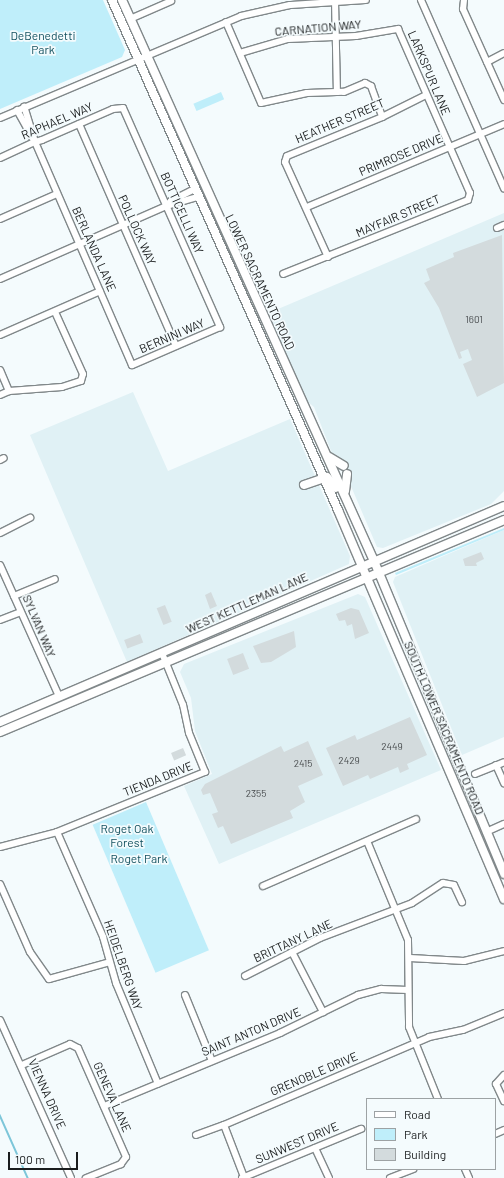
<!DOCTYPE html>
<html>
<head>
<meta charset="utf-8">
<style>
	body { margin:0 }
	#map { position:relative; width:504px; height:1178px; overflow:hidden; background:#f4fbfd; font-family:Barlow,sans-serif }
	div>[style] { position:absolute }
	.built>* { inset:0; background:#e0f1f5 }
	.green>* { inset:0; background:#bfeefa; transform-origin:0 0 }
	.stream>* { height:1.5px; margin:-0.75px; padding:0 0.75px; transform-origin:0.75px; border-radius:0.75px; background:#7dc6d9 }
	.building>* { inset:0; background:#d3dbdd; transform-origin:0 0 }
	.roads { filter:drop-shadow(1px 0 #81888a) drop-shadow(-1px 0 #81888a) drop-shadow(0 1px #81888a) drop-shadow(0 -1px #81888a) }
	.minor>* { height:6px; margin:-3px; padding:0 3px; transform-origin:3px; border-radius:3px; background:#fff }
	.major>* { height:8px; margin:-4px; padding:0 4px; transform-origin:4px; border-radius:4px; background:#fff }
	span { translate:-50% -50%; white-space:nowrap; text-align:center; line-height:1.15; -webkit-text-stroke:3.5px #f4fbfd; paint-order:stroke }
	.number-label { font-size:10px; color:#484c4e }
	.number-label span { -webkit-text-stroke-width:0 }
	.street-label { font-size:12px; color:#1a1d1e }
	.park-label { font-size:12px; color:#11505e }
	.legend { position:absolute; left:366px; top:1098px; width:130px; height:72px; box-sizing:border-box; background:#f4fbfd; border:1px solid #9da2a4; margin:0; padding:5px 7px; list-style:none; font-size:12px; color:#1a1d1e }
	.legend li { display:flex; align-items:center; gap:8px; height:20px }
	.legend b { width:20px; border:1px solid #9da2a4 }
	.scale { position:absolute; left:8px; top:1152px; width:70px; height:18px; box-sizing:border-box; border:2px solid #1a1d1e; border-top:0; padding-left:5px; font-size:12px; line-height:14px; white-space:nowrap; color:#1a1d1e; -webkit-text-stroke:3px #f4fbfd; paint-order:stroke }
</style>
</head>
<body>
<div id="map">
	<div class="built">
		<div style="clip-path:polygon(504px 213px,504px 491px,491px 504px,383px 548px,377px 547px,350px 484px,350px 478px,344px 464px,333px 456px,314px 407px,308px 402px,275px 330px,271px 312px)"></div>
		<div style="clip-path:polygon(133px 392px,168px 471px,290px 419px,350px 556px,349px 564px,127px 662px,30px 435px)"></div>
		<div style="clip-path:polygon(504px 530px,504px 737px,462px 755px,393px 582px,395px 577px)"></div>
		<div style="clip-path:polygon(358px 594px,365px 597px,441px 770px,219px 864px,184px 786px,212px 774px,195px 731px,191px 698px,180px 672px,184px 664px)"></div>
	</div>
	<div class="green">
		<div style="clip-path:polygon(0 0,103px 0,125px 50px,122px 57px,0 109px)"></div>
		<div style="left:221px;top:92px;width:8px;height:30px;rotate:67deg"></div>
		<div style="clip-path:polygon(504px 528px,504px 530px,396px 575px,395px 573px)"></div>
		<div style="left:146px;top:802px;width:161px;height:58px;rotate:67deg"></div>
	</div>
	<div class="stream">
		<div style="left:0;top:1115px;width:69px;rotate:66deg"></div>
	</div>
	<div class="building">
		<div style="clip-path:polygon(502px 235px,504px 383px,477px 397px,463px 364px,472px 360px,468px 349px,460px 352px,462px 358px,459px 359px,439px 308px,424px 283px,430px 280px,426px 269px,454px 257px,453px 253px)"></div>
		<div style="clip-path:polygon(481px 552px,484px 559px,476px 563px,477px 566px,465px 566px,463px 559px)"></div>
		<div style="clip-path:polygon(211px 592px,217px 606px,210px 609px,205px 595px)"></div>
		<div style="left:165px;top:605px;width:18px;height:9px;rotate:68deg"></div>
		<div style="clip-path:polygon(351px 608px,359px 610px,369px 633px,355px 639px,352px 624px,347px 626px,345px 620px,339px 621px,336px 614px)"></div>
		<div style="clip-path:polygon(294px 631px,296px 647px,271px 662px,261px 663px,253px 646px)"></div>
		<div style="left:140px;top:634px;width:9px;height:17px;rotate:69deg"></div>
		<div style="left:243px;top:653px;width:17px;height:17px;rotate:69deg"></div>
		<div style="clip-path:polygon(410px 717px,427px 755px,407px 764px,409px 769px,400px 773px,398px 767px,370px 779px,368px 775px,343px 786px,326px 748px,355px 735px,357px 740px)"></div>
		<div style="clip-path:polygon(308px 741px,323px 775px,298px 786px,305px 802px,290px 811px,293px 818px,231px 844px,223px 826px,218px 828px,212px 814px,218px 812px,210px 793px,203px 795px,201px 790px,205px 784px,281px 746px,284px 752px)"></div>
		<div style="left:183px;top:748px;width:8px;height:13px;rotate:67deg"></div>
	</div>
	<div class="roads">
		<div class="minor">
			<div style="left:335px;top:0;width:92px;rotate:88.8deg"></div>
			<div style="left:421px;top:0;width:206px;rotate:66.2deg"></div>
			<div style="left:464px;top:0;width:9px;rotate:96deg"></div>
			<div style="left:463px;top:9px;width:100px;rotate:65.7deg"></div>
			<div style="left:130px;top:19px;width:45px;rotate:-23.7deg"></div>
			<div style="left:226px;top:22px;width:88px;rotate:66.6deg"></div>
			<div style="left:261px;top:103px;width:47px;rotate:-12.3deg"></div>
			<div style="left:307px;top:93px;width:37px;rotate:-2deg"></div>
			<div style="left:344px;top:92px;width:23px;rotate:-23deg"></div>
			<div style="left:365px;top:83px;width:7px;rotate:27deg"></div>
			<div style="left:371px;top:86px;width:33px;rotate:70deg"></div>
			<div style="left:240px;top:53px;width:50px;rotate:-16.3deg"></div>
			<div style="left:288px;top:39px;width:68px;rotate:-2.5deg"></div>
			<div style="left:356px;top:36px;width:43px;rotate:-9.5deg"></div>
			<div style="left:398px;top:29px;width:179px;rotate:66.3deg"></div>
			<div style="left:470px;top:193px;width:7px;rotate:106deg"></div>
			<div style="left:468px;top:200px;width:199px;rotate:158.2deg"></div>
			<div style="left:487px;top:62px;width:19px;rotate:-28deg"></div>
			<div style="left:17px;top:110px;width:37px;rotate:61deg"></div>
			<div style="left:0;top:118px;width:262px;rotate:-22.9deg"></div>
			<div style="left:241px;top:16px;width:50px;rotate:-12.7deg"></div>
			<div style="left:290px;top:5px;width:76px;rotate:-3.8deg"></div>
			<div style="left:79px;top:124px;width:242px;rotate:66.4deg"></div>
			<div style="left:0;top:158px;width:38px;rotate:-25deg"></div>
			<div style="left:35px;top:142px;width:7px;rotate:-16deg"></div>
			<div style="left:42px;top:140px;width:77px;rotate:-23.6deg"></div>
			<div style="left:113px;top:109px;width:10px;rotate:-6deg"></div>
			<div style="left:123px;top:108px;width:240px;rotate:66.1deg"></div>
			<div style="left:220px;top:327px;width:96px;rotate:156.6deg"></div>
			<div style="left:132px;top:365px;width:243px;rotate:-113.5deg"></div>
			<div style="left:35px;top:142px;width:37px;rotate:-107deg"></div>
			<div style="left:166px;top:206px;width:7px;rotate:-45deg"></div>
			<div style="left:171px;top:201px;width:27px;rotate:-27deg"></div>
			<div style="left:307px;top:207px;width:214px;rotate:-22.8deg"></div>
			<div style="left:0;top:219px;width:62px;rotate:-23.7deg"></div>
			<div style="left:497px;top:228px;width:8px;rotate:-23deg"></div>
			<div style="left:328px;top:257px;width:104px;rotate:-114.4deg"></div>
			<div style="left:285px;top:162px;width:6px;rotate:-72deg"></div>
			<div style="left:287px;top:156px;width:103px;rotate:-22.3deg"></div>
			<div style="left:382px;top:117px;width:49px;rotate:-26.6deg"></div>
			<div style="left:0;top:279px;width:181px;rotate:-23.7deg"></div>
			<div style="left:166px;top:206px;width:33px;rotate:-16deg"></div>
			<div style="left:0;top:335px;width:109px;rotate:-23.7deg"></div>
			<div style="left:0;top:370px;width:23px;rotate:67deg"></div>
			<div style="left:0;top:395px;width:10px;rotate:-24deg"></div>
			<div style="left:9px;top:391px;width:53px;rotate:-4.3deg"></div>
			<div style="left:62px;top:387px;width:20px;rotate:-18deg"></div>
			<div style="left:81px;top:381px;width:7px;rotate:-74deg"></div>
			<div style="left:83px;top:374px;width:68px;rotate:-114.3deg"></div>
			<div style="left:0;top:460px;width:4px;rotate:-27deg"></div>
			<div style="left:0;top:533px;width:34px;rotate:-27deg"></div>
			<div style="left:0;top:565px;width:144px;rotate:65.8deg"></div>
			<div style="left:14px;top:596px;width:44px;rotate:-22.5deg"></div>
			<div style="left:0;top:620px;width:22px;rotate:-21deg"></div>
			<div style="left:496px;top:765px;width:20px;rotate:66deg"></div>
			<div style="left:475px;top:774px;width:31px;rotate:-22deg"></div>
			<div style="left:57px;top:832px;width:115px;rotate:66.3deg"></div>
			<div style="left:103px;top:937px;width:48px;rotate:74.2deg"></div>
			<div style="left:116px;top:983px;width:109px;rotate:67.4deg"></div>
			<div style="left:486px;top:832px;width:20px;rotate:-24deg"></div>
			<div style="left:367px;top:841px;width:107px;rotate:67.5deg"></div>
			<div style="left:408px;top:940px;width:87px;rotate:89.3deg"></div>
			<div style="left:409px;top:1027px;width:78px;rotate:68.1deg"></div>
			<div style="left:0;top:847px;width:59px;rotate:-14.7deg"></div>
			<div style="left:57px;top:832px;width:160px;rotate:-22.1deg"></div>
			<div style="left:205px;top:772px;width:42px;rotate:-112.3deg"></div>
			<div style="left:189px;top:733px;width:29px;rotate:-102deg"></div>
			<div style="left:183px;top:705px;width:56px;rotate:-112deg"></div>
			<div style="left:0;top:884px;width:74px;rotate:66.2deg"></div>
			<div style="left:30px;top:952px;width:33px;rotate:55deg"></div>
			<div style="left:49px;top:979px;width:63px;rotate:-15.6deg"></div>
			<div style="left:263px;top:886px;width:167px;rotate:-23.6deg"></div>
			<div style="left:292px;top:952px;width:68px;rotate:62.7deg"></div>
			<div style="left:410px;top:958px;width:54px;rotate:3.2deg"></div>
			<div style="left:464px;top:961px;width:41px;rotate:-14deg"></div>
			<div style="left:245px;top:976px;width:84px;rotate:-26.9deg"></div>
			<div style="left:320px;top:938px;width:98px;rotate:-20.8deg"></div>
			<div style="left:412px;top:903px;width:37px;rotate:-33deg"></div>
			<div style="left:443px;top:883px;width:11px;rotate:10deg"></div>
			<div style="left:454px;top:885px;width:19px;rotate:65deg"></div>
			<div style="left:185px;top:995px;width:71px;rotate:67.8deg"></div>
			<div style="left:0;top:1020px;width:173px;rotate:65.8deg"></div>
			<div style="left:22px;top:1065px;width:52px;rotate:-23.6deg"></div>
			<div style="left:70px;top:1044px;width:9px;rotate:27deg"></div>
			<div style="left:78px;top:1048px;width:119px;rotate:66.2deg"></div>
			<div style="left:126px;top:1157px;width:9px;rotate:126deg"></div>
			<div style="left:121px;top:1164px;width:38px;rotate:158deg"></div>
			<div style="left:504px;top:1075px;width:12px;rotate:132deg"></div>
			<div style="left:496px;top:1084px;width:19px;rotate:65deg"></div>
			<div style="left:104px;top:1106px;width:191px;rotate:-22.5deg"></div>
			<div style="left:280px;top:1033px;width:87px;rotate:-26deg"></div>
			<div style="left:358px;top:995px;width:24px;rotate:-15deg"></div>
			<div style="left:381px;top:989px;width:27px;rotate:2deg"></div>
			<div style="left:224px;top:1125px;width:223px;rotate:-23.2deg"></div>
			<div style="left:429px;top:1037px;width:35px;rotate:-12deg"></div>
			<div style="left:463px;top:1030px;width:44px;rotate:-22.5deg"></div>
			<div style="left:224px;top:1125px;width:56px;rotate:69deg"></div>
			<div style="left:495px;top:1134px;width:10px;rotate:-24deg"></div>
			<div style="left:196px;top:1135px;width:30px;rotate:-20deg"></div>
			<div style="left:315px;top:1148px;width:33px;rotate:65deg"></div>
			<div style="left:465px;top:1169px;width:10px;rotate:66deg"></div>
			<div style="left:242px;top:1178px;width:129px;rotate:-22.4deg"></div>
			<div style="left:390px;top:1178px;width:25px;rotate:-21deg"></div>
		</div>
		<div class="major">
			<div style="left:112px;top:0;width:558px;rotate:66.1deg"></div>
			<div style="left:338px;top:510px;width:423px;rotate:66.9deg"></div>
			<div style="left:122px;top:0;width:615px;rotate:65.81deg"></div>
			<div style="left:374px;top:561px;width:339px;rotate:67.4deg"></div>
			<div style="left:329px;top:457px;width:17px;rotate:31deg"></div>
			<div style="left:304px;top:485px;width:24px;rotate:-19deg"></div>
			<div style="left:327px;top:477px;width:14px;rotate:51deg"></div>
			<div style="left:345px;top:491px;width:17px;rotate:-83deg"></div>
			<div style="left:0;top:722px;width:548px;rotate:-23.2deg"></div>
			<div style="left:0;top:732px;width:547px;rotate:-22.81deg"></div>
		</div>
	</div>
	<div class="number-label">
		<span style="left:474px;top:320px">1601</span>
		<span style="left:392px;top:747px">2449</span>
		<span style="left:349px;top:761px">2429</span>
		<span style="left:303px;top:764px">2415</span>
		<span style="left:256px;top:794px">2355</span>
	</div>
	<div class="street-label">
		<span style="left:318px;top:28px;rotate:-5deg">CARNATION WAY</span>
		<span style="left:429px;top:73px;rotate:67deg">LARKSPUR LANE</span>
		<span style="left:57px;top:121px;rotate:-23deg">RAPHAEL WAY</span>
		<span style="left:340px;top:121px;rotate:-23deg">HEATHER STREET</span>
		<span style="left:401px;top:155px;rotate:-23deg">PRIMROSE DRIVE</span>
		<span style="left:182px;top:213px;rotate:66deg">BOTTICELLI WAY</span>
		<span style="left:398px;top:216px;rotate:-23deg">MAYFAIR STREET</span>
		<span style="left:137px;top:230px;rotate:66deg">POLLOCK WAY</span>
		<span style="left:94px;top:249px;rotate:66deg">BERLANDA LANE</span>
		<span style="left:260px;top:282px;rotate:65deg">LOWER SACRAMENTO ROAD</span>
		<span style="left:172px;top:336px;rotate:-23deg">BERNINI WAY</span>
		<span style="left:247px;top:603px;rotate:-24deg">WEST KETTLEMAN LANE</span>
		<span style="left:39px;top:626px;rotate:67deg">SYLVAN WAY</span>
		<span style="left:444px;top:728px;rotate:67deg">SOUTH LOWER SACRAMENTO ROAD</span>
		<span style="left:158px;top:779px;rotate:-22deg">TIENDA DRIVE</span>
		<span style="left:293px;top:941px;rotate:-25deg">BRITTANY LANE</span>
		<span style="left:123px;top:965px;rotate:71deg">HEIDELBERG WAY</span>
		<span style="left:251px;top:1032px;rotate:-23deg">SAINT ANTON DRIVE</span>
		<span style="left:314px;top:1074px;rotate:-23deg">GRENOBLE DRIVE</span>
		<span style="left:47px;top:1094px;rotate:66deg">VIENNA DRIVE</span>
		<span style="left:112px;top:1097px;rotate:66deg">GENEVA LANE</span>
		<span style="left:297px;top:1143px;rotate:-23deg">SUNWEST DRIVE</span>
	</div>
	<div class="park-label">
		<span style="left:43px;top:43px">DeBenedetti<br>Park</span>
		<span style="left:127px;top:836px">Roget Oak<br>Forest</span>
		<span style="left:139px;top:859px">Roget Park</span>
	</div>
	<ul class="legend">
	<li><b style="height:5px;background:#fff"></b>Road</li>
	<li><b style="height:11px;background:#bfeefa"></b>Park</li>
	<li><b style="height:11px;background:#d3dbdd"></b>Building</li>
	</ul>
	<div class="scale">100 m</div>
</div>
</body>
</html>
